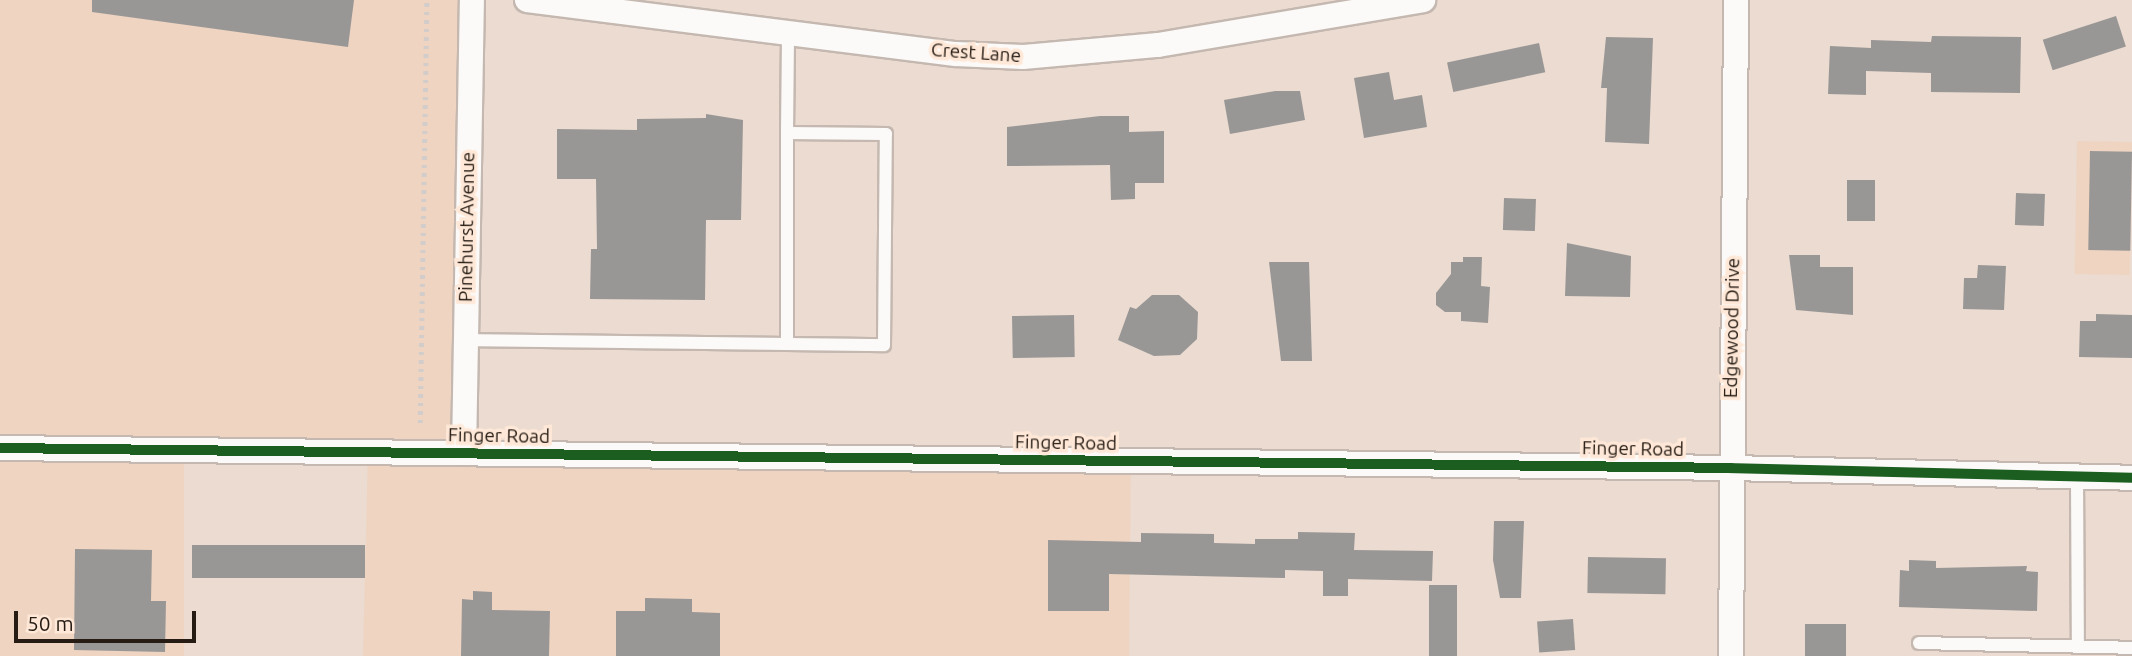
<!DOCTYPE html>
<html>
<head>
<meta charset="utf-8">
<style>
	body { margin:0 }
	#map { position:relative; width:2132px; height:656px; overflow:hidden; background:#ebdbd0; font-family:Ubuntu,sans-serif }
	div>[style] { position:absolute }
	.built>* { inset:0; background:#eed4c1; transform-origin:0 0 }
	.building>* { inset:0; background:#999796; transform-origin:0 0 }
	.path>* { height:4.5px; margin-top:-2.25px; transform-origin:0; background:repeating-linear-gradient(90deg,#d2cdca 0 3.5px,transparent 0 8.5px) }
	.roads { filter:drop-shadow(2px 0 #c4b8b0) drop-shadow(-2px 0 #c4b8b0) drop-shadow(0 2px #c4b8b0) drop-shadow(0 -2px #c4b8b0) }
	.service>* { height:12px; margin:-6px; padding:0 6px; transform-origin:6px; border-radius:6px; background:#fcfaf8 }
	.minor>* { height:24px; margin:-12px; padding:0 12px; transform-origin:12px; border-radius:12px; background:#fcfaf8 }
	.cycleway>* { height:10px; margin:-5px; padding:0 5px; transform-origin:5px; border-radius:5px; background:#1b5e20 }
	span { translate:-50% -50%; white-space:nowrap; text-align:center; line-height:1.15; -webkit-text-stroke:7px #ffe8d7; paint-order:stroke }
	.street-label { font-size:19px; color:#261c14 }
	.scale { position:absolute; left:14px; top:611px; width:182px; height:32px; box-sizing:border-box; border:4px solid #261c14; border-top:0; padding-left:9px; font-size:21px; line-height:24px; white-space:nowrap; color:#261c14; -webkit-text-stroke:5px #ffe8d7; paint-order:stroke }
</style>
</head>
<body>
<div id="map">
	<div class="built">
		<div style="clip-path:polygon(0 0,472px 0,464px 453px,1131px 461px,1129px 656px,363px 656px,368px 452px,184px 450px,184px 656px,0 656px)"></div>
		<div style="left:2077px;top:141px;width:55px;height:133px;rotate:1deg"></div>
	</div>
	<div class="building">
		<div style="clip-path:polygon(92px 0,354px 0,348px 47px,92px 12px)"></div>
		<div style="left:2116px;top:16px;width:32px;height:77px;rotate:72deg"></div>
		<div style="clip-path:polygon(1932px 36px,2021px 37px,2020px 93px,1931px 92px,1931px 73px,1866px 71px,1866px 95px,1828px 94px,1830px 46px,1871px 48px,1871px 40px,1931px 42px)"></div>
		<div style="clip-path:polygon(1606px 37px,1653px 38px,1649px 144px,1605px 142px,1607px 88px,1601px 88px)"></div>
		<div style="left:1539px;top:43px;width:30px;height:94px;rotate:78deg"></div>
		<div style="clip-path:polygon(1389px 72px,1394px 100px,1422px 95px,1427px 127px,1364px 138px,1354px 78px)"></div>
		<div style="clip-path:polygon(1275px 91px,1300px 91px,1305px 120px,1230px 134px,1224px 100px)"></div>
		<div style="clip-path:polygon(706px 114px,743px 120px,741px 220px,706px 220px,705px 300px,590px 299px,591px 249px,597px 249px,596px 179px,557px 179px,557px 129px,637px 130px,637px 119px,706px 118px)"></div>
		<div style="clip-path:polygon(1100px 116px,1129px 116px,1129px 132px,1164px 131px,1164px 183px,1135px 183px,1135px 199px,1111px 200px,1110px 165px,1007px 166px,1007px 127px)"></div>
		<div style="left:2090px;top:151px;width:42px;height:99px;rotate:1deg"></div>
		<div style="left:1847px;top:180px;width:28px;height:41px"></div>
		<div style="left:2016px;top:193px;width:29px;height:32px;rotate:2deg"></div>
		<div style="left:1504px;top:198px;width:32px;height:32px;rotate:2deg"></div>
		<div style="clip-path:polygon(1567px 243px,1631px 256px,1630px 297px,1565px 296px)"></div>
		<div style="clip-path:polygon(1789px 255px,1820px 255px,1820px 267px,1853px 267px,1853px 315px,1796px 310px)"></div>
		<div style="clip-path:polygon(1463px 257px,1482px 257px,1481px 286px,1490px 287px,1488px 323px,1461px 321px,1461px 312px,1445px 312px,1436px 305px,1436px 293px,1451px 274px,1451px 262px,1463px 262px)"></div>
		<div style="clip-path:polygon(1269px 262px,1309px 262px,1312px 361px,1281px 361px)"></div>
		<div style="clip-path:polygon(1978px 265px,2006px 266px,2004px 310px,1963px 309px,1964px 278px,1977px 278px)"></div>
		<div style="clip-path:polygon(1152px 295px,1179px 295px,1198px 312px,1197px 339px,1180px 355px,1154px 356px,1118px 340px,1130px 307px,1136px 309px)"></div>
		<div style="clip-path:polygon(2096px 314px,2132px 315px,2132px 358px,2079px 357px,2080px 321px,2096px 321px)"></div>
		<div style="left:1074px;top:315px;width:42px;height:62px;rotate:89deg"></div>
		<div style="clip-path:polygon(1494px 521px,1524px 521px,1521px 598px,1500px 598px,1493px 560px)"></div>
		<div style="clip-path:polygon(1298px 532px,1355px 533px,1354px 550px,1433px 551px,1432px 581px,1348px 579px,1348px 596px,1323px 596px,1323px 571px,1285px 570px,1285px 578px,1109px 574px,1109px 611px,1048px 611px,1048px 540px,1141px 542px,1141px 533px,1214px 534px,1214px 543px,1255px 544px,1255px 539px,1298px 539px)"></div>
		<div style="left:192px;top:545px;width:173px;height:33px"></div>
		<div style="clip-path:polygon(75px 549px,152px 550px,151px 601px,166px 601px,165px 652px,74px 650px)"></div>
		<div style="left:1588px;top:557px;width:78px;height:36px;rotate:1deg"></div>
		<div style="clip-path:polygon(1909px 560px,1936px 561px,1936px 568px,2027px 566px,2026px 571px,2038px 572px,2037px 611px,1899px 607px,1900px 570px,1909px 571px)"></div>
		<div style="left:1429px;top:585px;width:28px;height:71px"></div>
		<div style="clip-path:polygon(473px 591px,492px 592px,492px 610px,550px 611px,549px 656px,461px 656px,462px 599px,473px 600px)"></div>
		<div style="clip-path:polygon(645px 598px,692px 599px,692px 612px,720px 613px,720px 656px,616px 656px,616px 611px,645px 611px)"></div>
		<div style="left:1573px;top:619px;width:31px;height:36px;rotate:86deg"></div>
		<div style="left:1805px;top:624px;width:41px;height:32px"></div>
	</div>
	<div class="path">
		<div style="left:420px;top:423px;width:423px;rotate:-89.1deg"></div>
	</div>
	<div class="roads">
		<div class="service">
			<div style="left:465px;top:340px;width:419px;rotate:0.7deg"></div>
			<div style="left:884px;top:345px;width:211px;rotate:-89.5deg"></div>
			<div style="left:886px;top:134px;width:99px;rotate:-179.4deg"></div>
			<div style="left:787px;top:133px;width:101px;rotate:-89.4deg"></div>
			<div style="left:787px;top:344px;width:211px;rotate:-90deg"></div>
			<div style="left:2077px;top:476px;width:171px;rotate:89.7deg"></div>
			<div style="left:1919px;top:643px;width:213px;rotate:1.3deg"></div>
		</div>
		<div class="minor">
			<div style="left:527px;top:0;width:432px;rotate:7.2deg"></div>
			<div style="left:956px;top:54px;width:67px;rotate:2.6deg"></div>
			<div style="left:1023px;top:57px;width:136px;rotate:-5.1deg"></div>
			<div style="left:1158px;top:45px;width:269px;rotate:-9.6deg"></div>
			<div style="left:0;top:448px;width:1731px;rotate:0.66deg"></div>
			<div style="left:1731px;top:468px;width:401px;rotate:1.4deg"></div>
			<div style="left:464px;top:453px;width:453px;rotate:-89deg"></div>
			<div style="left:1731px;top:656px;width:656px;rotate:-89.56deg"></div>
		</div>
	</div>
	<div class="cycleway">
		<div style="left:0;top:448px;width:1731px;rotate:0.66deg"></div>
		<div style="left:1731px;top:468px;width:401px;rotate:1.4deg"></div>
	</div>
	<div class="street-label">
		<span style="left:976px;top:53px;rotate:4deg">Crest Lane</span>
		<span style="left:467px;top:227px;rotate:-89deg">Pinehurst Avenue</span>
		<span style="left:1732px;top:328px;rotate:-89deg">Edgewood Drive</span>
		<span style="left:499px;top:436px;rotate:1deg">Finger Road</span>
		<span style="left:1066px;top:443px;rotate:1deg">Finger Road</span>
		<span style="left:1633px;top:449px;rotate:1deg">Finger Road</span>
	</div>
	<div class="scale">50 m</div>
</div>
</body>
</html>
